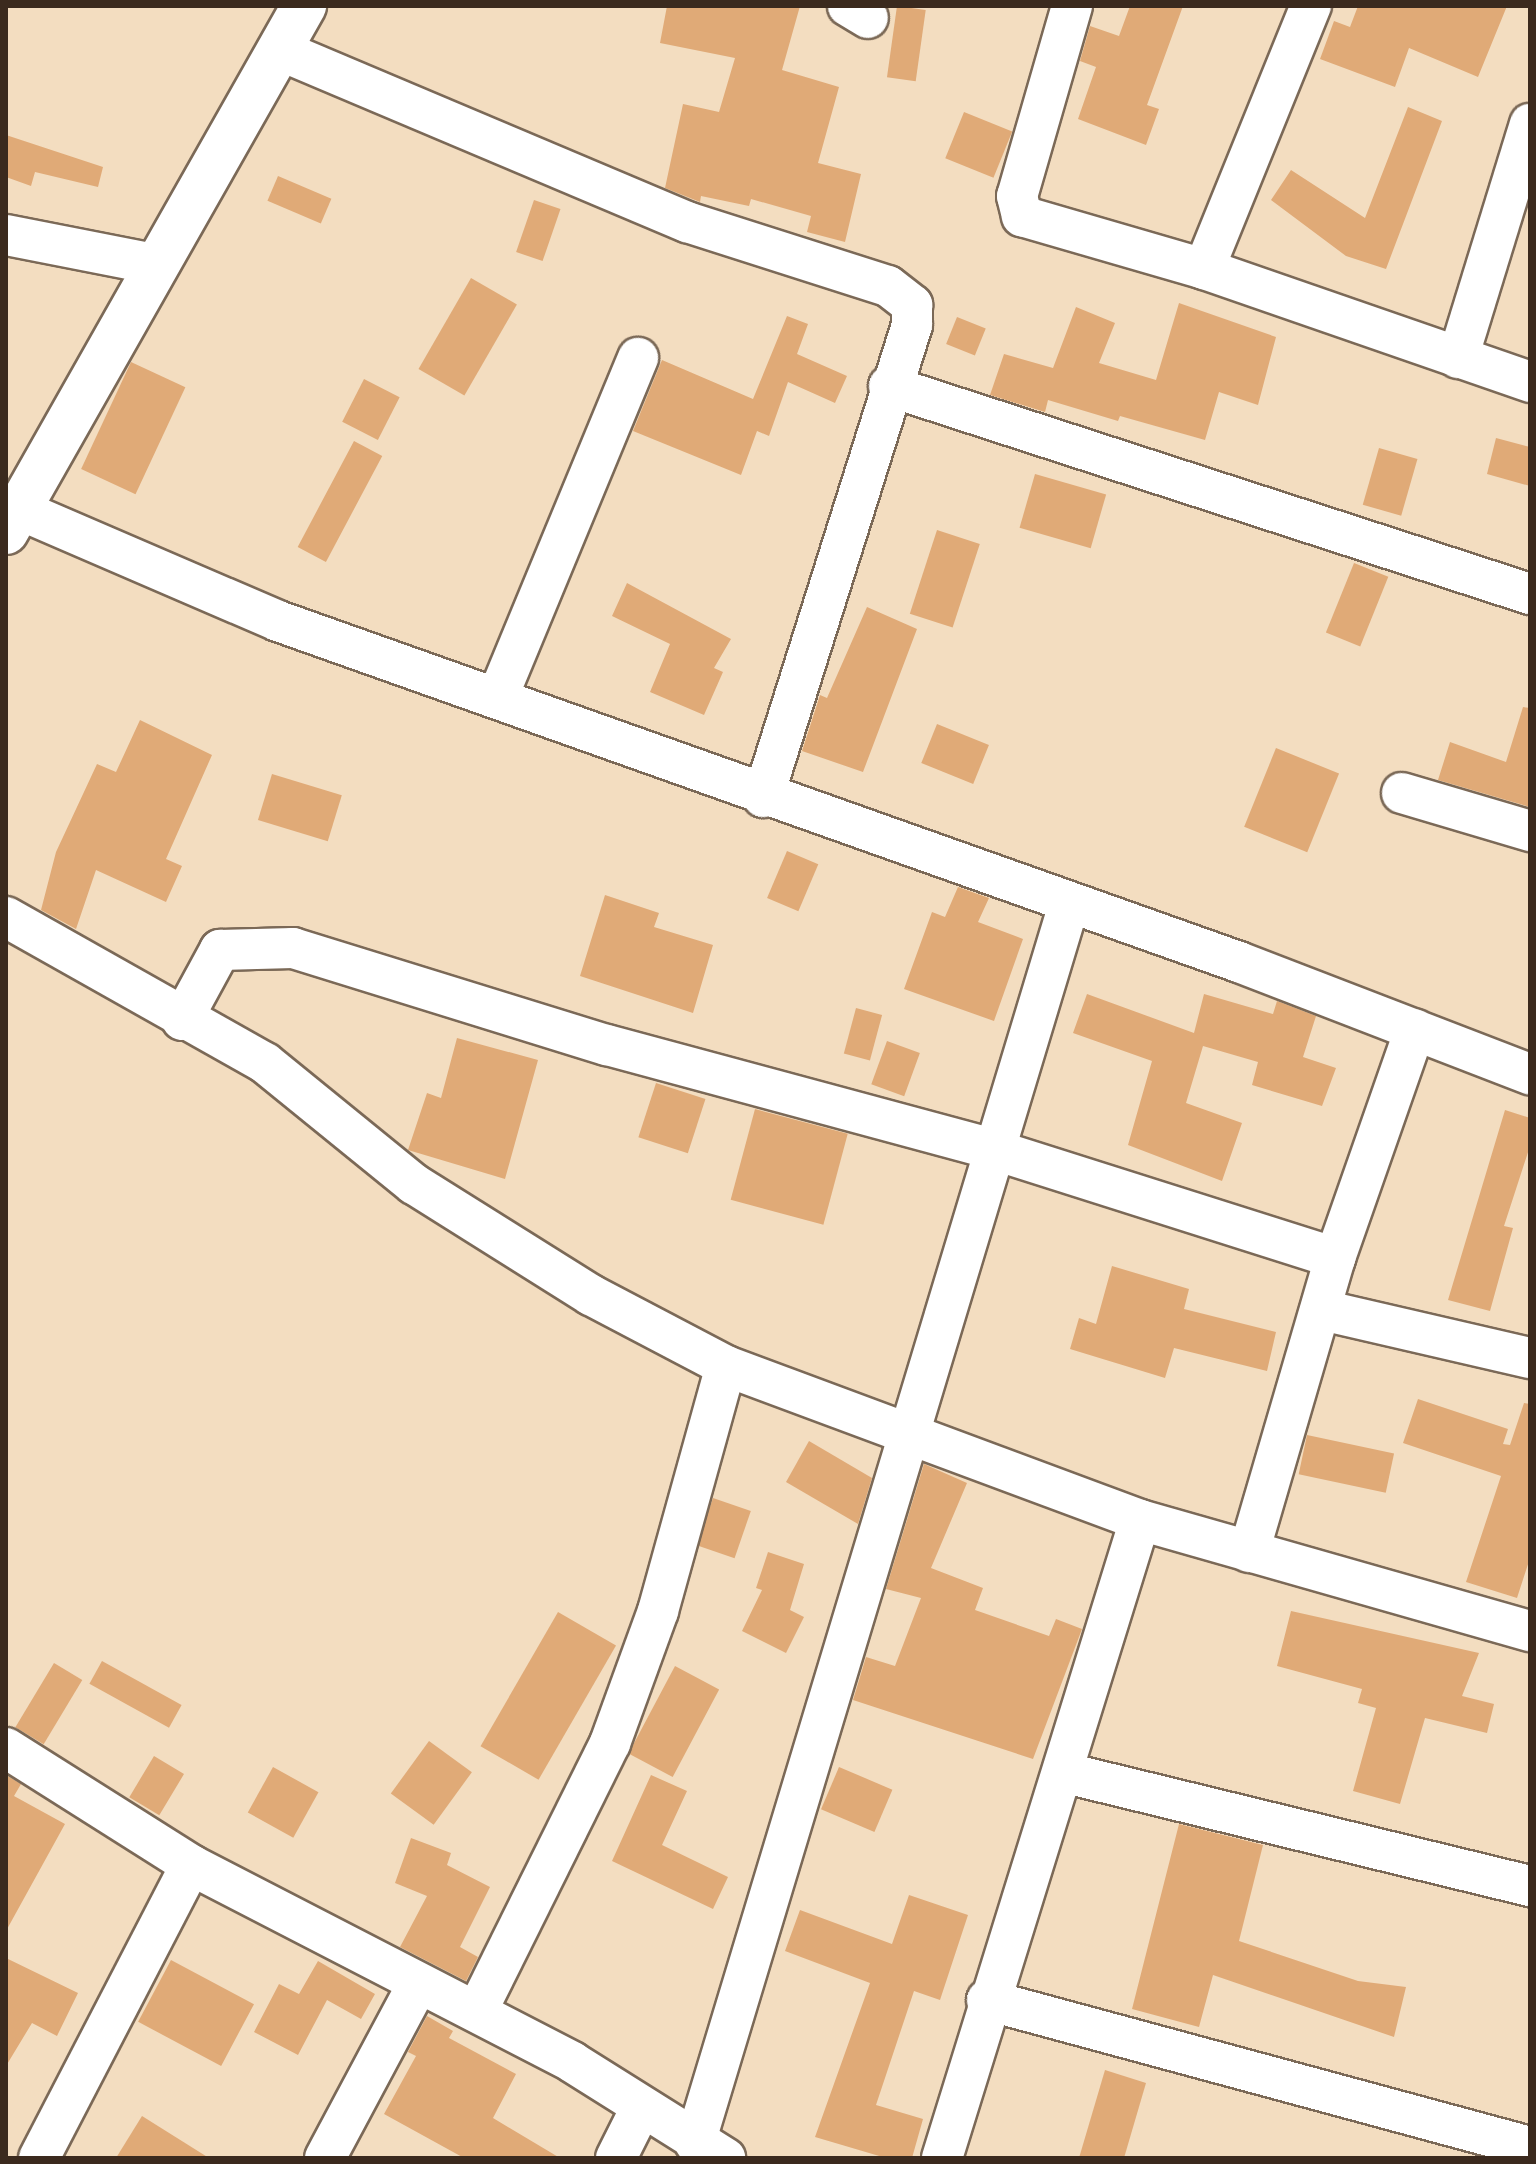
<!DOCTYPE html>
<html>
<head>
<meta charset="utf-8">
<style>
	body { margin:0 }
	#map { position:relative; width:1536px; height:2164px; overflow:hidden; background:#f3ddc0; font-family:Pangolin,sans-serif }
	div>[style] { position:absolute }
	.building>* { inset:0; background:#e0aa77; transform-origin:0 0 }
	.roads { filter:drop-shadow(2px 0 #7b6957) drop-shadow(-2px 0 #7b6957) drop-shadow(0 2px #7b6957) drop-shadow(0 -2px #7b6957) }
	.minor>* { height:40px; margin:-20px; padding:0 20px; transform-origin:20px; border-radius:20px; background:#fff }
	.tertiary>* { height:44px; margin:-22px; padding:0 22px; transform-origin:22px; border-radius:22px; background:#fff }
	span { translate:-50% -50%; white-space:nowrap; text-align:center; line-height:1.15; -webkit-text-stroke:8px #fff; paint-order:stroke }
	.frame { position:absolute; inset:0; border:8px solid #3b2a1e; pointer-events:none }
</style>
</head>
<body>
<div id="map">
	<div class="building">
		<div style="clip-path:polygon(667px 6px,800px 6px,782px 70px,839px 87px,818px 163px,861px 174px,845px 242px,807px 232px,811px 216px,751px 199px,749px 206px,701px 196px,700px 202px,665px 188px,683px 104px,719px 112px,735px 58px,660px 43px)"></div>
		<div style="left:897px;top:6px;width:29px;height:72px;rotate:8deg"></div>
		<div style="clip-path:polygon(1130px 6px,1183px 6px,1147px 105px,1159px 109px,1146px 145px,1078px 119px,1096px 67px,1080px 61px,1090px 26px,1119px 36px)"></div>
		<div style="clip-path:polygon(1358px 6px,1507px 6px,1478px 77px,1409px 48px,1395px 87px,1320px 59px,1334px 21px,1350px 27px)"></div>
		<div style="clip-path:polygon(1408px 107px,1442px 121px,1386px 269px,1346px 256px,1271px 200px,1291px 170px,1365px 218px)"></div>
		<div style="left:964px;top:112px;width:52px;height:50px;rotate:22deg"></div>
		<div style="clip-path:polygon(6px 135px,103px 167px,98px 187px,35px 172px,31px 186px,6px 177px)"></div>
		<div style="left:278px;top:176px;width:58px;height:27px;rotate:23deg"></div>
		<div style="left:534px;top:200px;width:28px;height:55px;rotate:19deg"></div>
		<div style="left:471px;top:278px;width:53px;height:105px;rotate:30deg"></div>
		<div style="clip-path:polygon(1179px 303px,1276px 337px,1258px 405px,1219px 392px,1205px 440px,1120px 416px,1118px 421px,1048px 400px,1045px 412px,990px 395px,1004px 354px,1053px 368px,1076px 307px,1115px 323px,1099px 363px,1156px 380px)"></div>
		<div style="clip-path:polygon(787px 316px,808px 324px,797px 354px,847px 376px,835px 403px,788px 382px,769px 436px,757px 431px,741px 475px,633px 431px,662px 360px,753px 399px)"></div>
		<div style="left:957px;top:317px;width:31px;height:29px;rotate:22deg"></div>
		<div style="left:131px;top:362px;width:60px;height:118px;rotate:25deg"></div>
		<div style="left:364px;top:379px;width:40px;height:48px;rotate:27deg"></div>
		<div style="clip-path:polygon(1496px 438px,1530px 447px,1530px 486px,1487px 474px)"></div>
		<div style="left:354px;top:441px;width:32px;height:120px;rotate:28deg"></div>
		<div style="left:1379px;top:448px;width:40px;height:59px;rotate:16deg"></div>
		<div style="left:1035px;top:474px;width:74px;height:56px;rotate:16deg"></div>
		<div style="left:937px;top:530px;width:45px;height:88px;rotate:18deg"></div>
		<div style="left:1354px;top:563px;width:37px;height:75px;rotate:22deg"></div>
		<div style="clip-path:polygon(627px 583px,731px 639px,714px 668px,723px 672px,704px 715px,650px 692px,670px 644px,612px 616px)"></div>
		<div style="clip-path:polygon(867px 607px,917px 629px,863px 772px,802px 751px,820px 695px,827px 698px)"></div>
		<div style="clip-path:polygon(1523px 707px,1530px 708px,1530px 807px,1438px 780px,1450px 742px,1506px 762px)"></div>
		<div style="clip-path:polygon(140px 720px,212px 755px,166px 859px,182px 866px,166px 902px,96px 870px,76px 929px,41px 910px,56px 852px,97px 764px,116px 772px)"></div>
		<div style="left:937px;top:724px;width:56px;height:42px;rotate:22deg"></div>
		<div style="left:1276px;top:748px;width:68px;height:85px;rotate:22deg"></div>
		<div style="left:272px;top:774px;width:73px;height:48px;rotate:17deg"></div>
		<div style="left:787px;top:851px;width:34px;height:51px;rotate:23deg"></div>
		<div style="clip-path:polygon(958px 887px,989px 898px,978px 922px,1023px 939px,994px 1021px,904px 989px,932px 912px,945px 917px)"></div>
		<div style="clip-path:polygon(605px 895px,659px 913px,654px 927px,713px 945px,693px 1013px,580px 976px)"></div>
		<div style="clip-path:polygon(1087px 994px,1194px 1033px,1204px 994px,1273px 1014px,1277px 1001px,1316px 1016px,1303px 1057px,1336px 1068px,1322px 1106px,1252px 1085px,1258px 1062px,1203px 1046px,1186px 1103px,1242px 1123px,1222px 1181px,1128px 1145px,1152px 1061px,1073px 1033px)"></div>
		<div style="left:856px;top:1008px;width:27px;height:47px;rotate:15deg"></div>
		<div style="clip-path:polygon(457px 1038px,538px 1060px,505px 1179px,408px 1150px,427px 1093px,441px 1098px)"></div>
		<div style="left:887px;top:1041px;width:35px;height:46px;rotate:20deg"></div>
		<div style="left:656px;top:1083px;width:52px;height:57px;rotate:18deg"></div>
		<div style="left:755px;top:1109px;width:96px;height:94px;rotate:15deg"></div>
		<div style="clip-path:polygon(1505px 1110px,1530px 1118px,1530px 1146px,1504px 1226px,1513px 1228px,1490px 1311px,1448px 1300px)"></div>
		<div style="clip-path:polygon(1112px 1266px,1189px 1289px,1184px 1309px,1276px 1332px,1267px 1371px,1174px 1348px,1165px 1378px,1070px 1349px,1079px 1318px,1096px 1324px)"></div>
		<div style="clip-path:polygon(1418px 1399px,1508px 1429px,1503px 1444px,1510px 1445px,1524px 1403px,1530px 1404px,1530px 1558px,1517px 1598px,1466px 1582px,1501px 1476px,1403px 1443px)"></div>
		<div style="left:1307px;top:1435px;width:89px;height:40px;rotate:12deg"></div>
		<div style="clip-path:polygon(809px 1441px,872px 1478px,858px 1524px,786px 1482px)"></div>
		<div style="clip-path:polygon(924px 1464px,967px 1483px,931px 1568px,983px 1588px,975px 1610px,1049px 1636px,1056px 1619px,1082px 1629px,1033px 1759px,853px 1700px,866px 1657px,895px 1666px,921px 1598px,886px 1589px)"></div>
		<div style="left:713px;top:1498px;width:40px;height:50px;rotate:19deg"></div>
		<div style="clip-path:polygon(768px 1552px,804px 1564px,790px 1610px,804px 1617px,786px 1653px,742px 1631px,762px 1590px,756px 1588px)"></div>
		<div style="clip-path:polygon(1291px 1611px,1479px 1653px,1462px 1696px,1494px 1704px,1487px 1733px,1425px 1718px,1400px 1804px,1353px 1791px,1376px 1708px,1358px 1703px,1362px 1689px,1277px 1666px)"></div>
		<div style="left:558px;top:1612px;width:67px;height:155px;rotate:30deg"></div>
		<div style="left:102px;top:1661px;width:91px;height:26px;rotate:29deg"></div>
		<div style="left:54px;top:1663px;width:33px;height:75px;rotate:31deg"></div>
		<div style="left:675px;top:1666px;width:50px;height:99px;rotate:28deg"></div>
		<div style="left:429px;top:1741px;width:53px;height:65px;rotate:36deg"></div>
		<div style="left:154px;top:1756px;width:35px;height:48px;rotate:31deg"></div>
		<div style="left:273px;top:1767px;width:52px;height:52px;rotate:29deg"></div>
		<div style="left:839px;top:1767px;width:58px;height:46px;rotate:23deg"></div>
		<div style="clip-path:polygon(6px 1775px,21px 1784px,14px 1796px,65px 1824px,6px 1931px)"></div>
		<div style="clip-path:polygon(651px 1775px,687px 1791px,662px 1845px,728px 1877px,713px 1909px,612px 1861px)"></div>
		<div style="clip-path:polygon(1179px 1824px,1263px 1845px,1239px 1941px,1358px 1981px,1406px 1987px,1394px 2037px,1213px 1975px,1199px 2027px,1132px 2009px)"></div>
		<div style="clip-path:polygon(411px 1838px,451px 1853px,447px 1865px,490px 1887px,460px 1947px,478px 1957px,466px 1981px,400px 1947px,427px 1896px,395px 1883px)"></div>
		<div style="clip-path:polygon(909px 1895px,968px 1915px,940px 2000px,914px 1991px,876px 2105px,923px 2119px,912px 2158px,886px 2158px,815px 2137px,870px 1983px,785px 1951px,800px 1910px,892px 1944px)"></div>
		<div style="clip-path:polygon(6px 1958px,78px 1993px,57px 2036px,32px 2023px,6px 2066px)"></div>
		<div style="left:171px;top:1960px;width:94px;height:70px;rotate:28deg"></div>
		<div style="clip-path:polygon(318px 1961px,375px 1994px,361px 2019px,327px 2000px,298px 2055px,254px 2032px,279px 1984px,299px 1994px)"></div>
		<div style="clip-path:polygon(427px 2016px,453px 2031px,449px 2038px,516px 2074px,493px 2118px,560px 2158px,464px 2158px,384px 2114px,416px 2056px,408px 2052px)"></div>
		<div style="clip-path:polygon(1105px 2070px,1146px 2083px,1124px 2158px,1079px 2158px)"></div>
		<div style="clip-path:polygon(142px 2116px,209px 2158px,116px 2158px)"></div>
	</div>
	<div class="roads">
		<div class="minor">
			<div style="left:848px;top:6px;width:23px;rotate:31deg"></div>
			<div style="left:1072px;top:6px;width:198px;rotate:106.1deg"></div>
			<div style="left:1017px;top:196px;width:21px;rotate:76deg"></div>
			<div style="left:1022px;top:216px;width:190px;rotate:16.2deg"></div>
			<div style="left:1204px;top:269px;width:345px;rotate:19.1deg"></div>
			<div style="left:282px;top:51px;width:440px;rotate:22.9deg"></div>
			<div style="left:687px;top:222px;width:211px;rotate:17.7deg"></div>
			<div style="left:888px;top:286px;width:31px;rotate:38deg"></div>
			<div style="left:912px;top:305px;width:20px;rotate:90deg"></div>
			<div style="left:912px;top:325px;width:495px;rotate:107.5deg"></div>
			<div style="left:6px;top:235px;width:151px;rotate:11.1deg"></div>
			<div style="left:1204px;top:269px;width:284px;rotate:-67.9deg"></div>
			<div style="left:1458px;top:358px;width:245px;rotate:-72.9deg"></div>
			<div style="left:889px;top:386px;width:674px;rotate:17.98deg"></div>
			<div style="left:18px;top:509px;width:283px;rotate:23.3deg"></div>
			<div style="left:278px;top:621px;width:1020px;rotate:19.54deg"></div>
			<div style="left:1239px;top:962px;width:312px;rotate:21.1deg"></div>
			<div style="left:498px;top:696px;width:366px;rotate:-67.5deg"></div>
			<div style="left:1402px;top:793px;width:134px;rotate:16.5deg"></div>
			<div style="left:6px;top:917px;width:297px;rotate:29.4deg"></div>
			<div style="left:265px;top:1063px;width:192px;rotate:39.1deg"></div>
			<div style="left:414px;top:1184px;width:209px;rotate:32.1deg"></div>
			<div style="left:591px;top:1295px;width:153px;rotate:27.7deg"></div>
			<div style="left:726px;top:1366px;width:442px;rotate:20.4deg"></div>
			<div style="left:1140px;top:1520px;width:405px;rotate:15.9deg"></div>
			<div style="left:182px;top:1020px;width:80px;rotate:-61.5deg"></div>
			<div style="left:220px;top:950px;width:73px;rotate:-1.6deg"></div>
			<div style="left:293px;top:948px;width:329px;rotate:17.2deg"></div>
			<div style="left:607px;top:1045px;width:399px;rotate:15.1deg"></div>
			<div style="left:992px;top:1149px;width:360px;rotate:17.6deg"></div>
			<div style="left:1322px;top:1310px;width:213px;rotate:13deg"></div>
			<div style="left:1249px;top:1552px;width:306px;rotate:-73.7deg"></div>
			<div style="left:1335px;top:1258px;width:242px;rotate:-70.7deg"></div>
			<div style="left:6px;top:1748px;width:219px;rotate:32.3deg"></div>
			<div style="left:191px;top:1865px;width:429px;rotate:27.3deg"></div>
			<div style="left:572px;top:2062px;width:181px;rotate:32.1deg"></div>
			<div style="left:1066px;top:1773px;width:478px;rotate:13.7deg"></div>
			<div style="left:987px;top:2000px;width:563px;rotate:15.15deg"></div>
			<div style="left:477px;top:2011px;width:299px;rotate:-63.6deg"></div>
			<div style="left:610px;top:1743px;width:140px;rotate:-70deg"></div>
			<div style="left:658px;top:1611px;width:254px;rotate:-74.5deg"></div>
			<div style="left:695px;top:2143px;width:1294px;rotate:-73.2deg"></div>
			<div style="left:39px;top:2158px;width:330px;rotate:-62.6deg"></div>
			<div style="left:325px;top:2158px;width:197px;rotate:-61.9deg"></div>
			<div style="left:616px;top:2158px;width:54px;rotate:-63.4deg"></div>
			<div style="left:942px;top:2158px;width:668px;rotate:-72.76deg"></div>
		</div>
		<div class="tertiary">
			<div style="left:6px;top:532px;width:605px;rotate:-60.47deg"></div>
		</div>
	</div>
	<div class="frame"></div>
</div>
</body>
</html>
